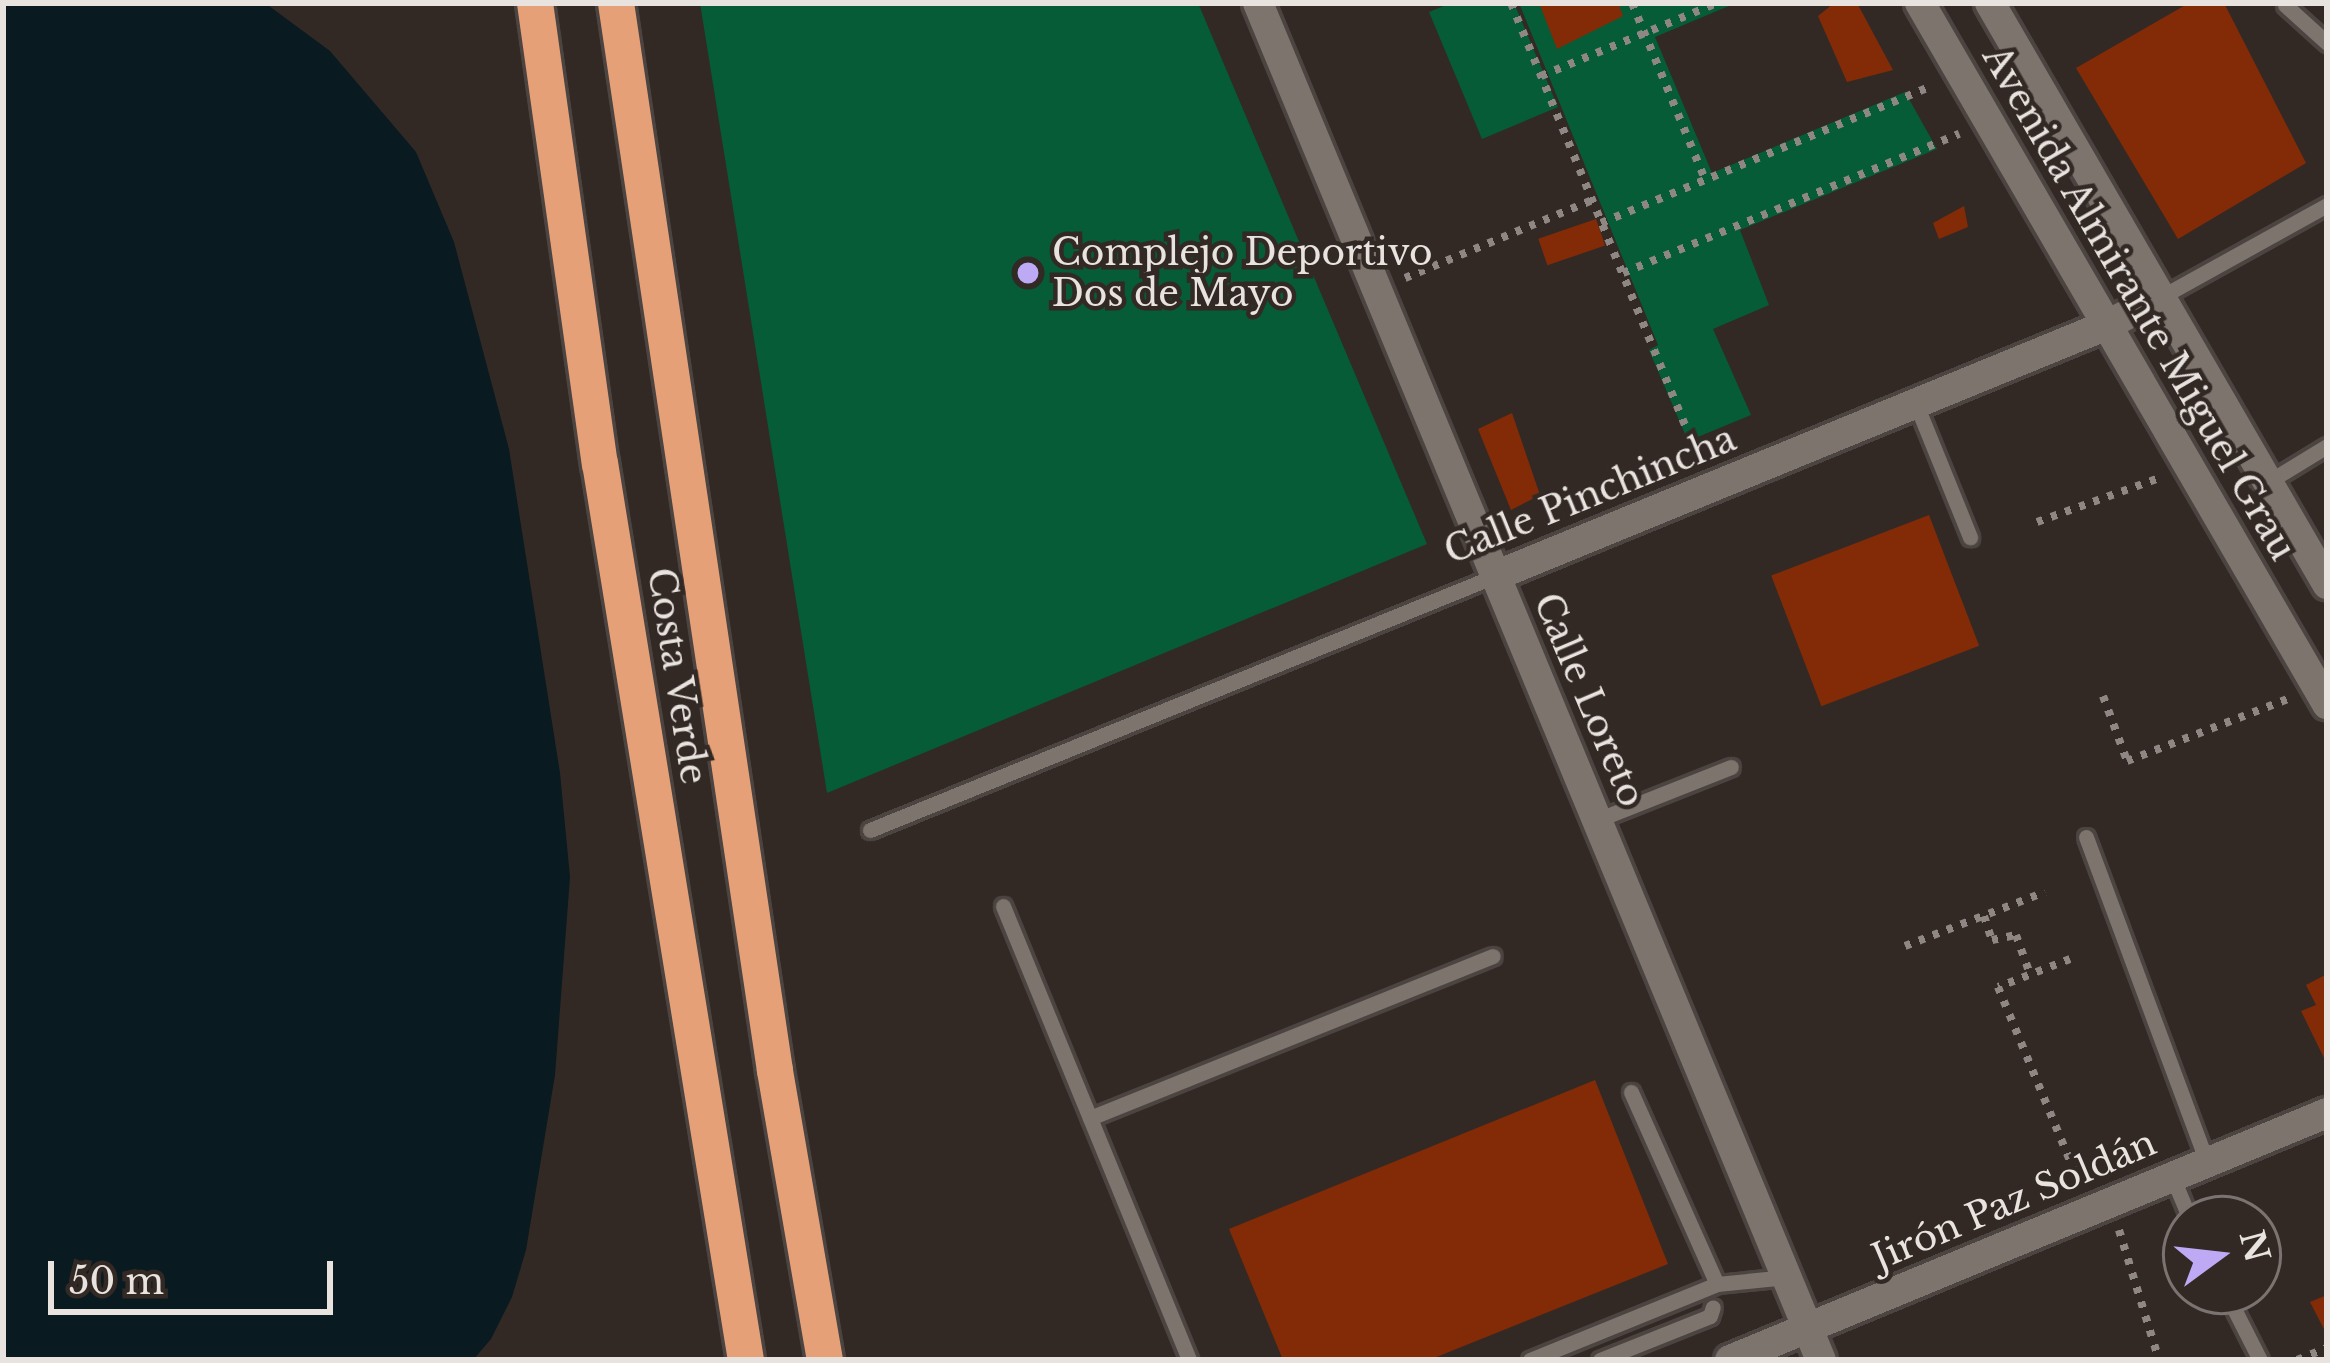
<!DOCTYPE html>
<html>
<head>
<meta charset="utf-8">
<style>
	body { margin:0 }
	#map { position:relative; width:2330px; height:1363px; overflow:hidden; background:#322925; font-family:"Libre Baskerville",serif }
	div>[style] { position:absolute }
	.green>* { inset:0; background:#055c36 }
	.water>* { inset:0; background:#091a20 }
	.building>* { inset:0; background:#832b07; transform-origin:0 0 }
	.path>* { height:8px; margin-top:-4px; transform-origin:0; background:repeating-linear-gradient(90deg,#8f8784 0 6px,transparent 0 15px) }
	.roads { filter:drop-shadow(3px 0 #4b4440) drop-shadow(-3px 0 #4b4440) drop-shadow(0 3px #4b4440) drop-shadow(0 -3px #4b4440) }
	.lane>* { height:15px; margin:-7.5px; padding:0 7.5px; transform-origin:7.5px; border-radius:7.5px; background:#7e746e }
	.street>* { height:30px; margin:-15px; padding:0 15px; transform-origin:15px; border-radius:15px; background:#7e746e }
	.secondary>* { height:30px; margin:-15px; padding:0 15px; transform-origin:15px; border-radius:15px; background:#7e746e }
	.highway>* { height:36px; margin:-18px; padding:0 18px; transform-origin:18px; border-radius:18px; background:#e6a078 }
	.dots>* { width:33px; height:33px; translate:-50% -50%; box-sizing:border-box; border:6px solid #322925; border-radius:50% }
	span { translate:-50% -50%; white-space:nowrap; text-align:center; line-height:1.15; -webkit-text-stroke:9px #322925; paint-order:stroke }
	.poi-label { font-size:36px; color:#e9e3e0 }
	.left { translate:0 -50%; text-align:left }
	.street-label { font-size:36px; color:#e9e3e0 }
	.frame { position:absolute; inset:0; border:6px solid #e9e3e0; pointer-events:none }
	.north { position:absolute; left:2162px; top:1195px; width:120px; height:120px; box-sizing:border-box; background:#322925; border:3px solid #7b7370; border-radius:50%; rotate:75deg; font-size:33px; font-weight:700; line-height:48px; text-align:center; color:#e9e3e0 }
	.north::after { content:''; display:block; margin:auto; width:42px; height:54px; background:#bea9f5; clip-path:polygon(50% 0,100% 100%,50% 72%,0 100%) }
	.scale { position:absolute; left:48px; top:1261px; width:285px; height:54px; box-sizing:border-box; border:6px solid #e9e3e0; border-top:0; padding-left:15px; font-size:36px; line-height:42px; white-space:nowrap; color:#e9e3e0; -webkit-text-stroke:9px #322925; paint-order:stroke }
</style>
</head>
<body>
<div id="map">
	<div class="green">
		<div style="clip-path:polygon(700px 3px,1198px 3px,1427px 544px,827px 793px)"></div>
		<div style="clip-path:polygon(1451px 3px,1514px 3px,1558px 107px,1482px 139px,1429px 12px)"></div>
		<div style="clip-path:polygon(1519px 3px,1736px 3px,1655px 37px,1712px 173px,1905px 92px,1937px 149px,1740px 230px,1769px 305px,1713px 329px,1751px 415px,1688px 441px,1649px 350px,1658px 345px)"></div>
	</div>
	<div class="water">
		<div style="clip-path:polygon(3px 3px,265px 3px,330px 51px,416px 152px,454px 242px,509px 449px,560px 773px,570px 877px,555px 1075px,526px 1250px,512px 1297px,491px 1339px,473px 1360px,3px 1360px)"></div>
	</div>
	<div class="building">
		<div style="clip-path:polygon(1539px 3px,1618px 3px,1623px 16px,1557px 49px)"></div>
		<div style="clip-path:polygon(1834px 3px,1857px 3px,1893px 70px,1847px 82px,1818px 16px)"></div>
		<div style="clip-path:polygon(2189px 3px,2224px 3px,2306px 163px,2178px 239px,2076px 68px)"></div>
		<div style="clip-path:polygon(1964px 206px,1968px 227px,1939px 239px,1933px 223px)"></div>
		<div style="left:1596px;top:219px;width:28px;height:61px;rotate:71deg"></div>
		<div style="clip-path:polygon(1512px 413px,1540px 495px,1511px 510px,1478px 429px)"></div>
		<div style="left:1929px;top:515px;width:140px;height:169px;rotate:69deg"></div>
		<div style="clip-path:polygon(2327px 974px,2327px 1064px,2301px 1011px,2316px 1005px,2306px 985px)"></div>
		<div style="clip-path:polygon(1595px 1080px,1668px 1264px,1429px 1360px,1283px 1360px,1229px 1229px)"></div>
		<div style="clip-path:polygon(2327px 1295px,2327px 1335px,2310px 1302px)"></div>
	</div>
	<div class="path">
		<div style="left:1511px;top:3px;width:496px;rotate:67.6deg"></div>
		<div style="left:1632px;top:3px;width:191px;rotate:67.5deg"></div>
		<div style="left:1541px;top:76px;width:191px;rotate:-22.5deg"></div>
		<div style="left:1601px;top:223px;width:358px;rotate:-22.5deg"></div>
		<div style="left:1623px;top:273px;width:364px;rotate:-22.5deg"></div>
		<div style="left:1405px;top:278px;width:203px;rotate:-22.6deg"></div>
		<div style="left:2037px;top:522px;width:130px;rotate:-19.8deg"></div>
		<div style="left:2103px;top:696px;width:69px;rotate:69.7deg"></div>
		<div style="left:2127px;top:761px;width:175px;rotate:-21.1deg"></div>
		<div style="left:1984px;top:916px;width:25px;rotate:72deg"></div>
		<div style="left:1992px;top:940px;width:25px;rotate:-12deg"></div>
		<div style="left:2016px;top:935px;width:41px;rotate:70.3deg"></div>
		<div style="left:1905px;top:946px;width:150px;rotate:-21.1deg"></div>
		<div style="left:2070px;top:959px;width:77px;rotate:158.7deg"></div>
		<div style="left:1998px;top:987px;width:209px;rotate:67.5deg"></div>
		<div style="left:2119px;top:1230px;width:136px;rotate:72.9deg"></div>
		<div style="left:2297px;top:1360px;width:32px;rotate:-22deg"></div>
	</div>
	<div class="roads">
		<div class="lane">
			<div style="left:2285px;top:5px;width:57px;rotate:42.1deg"></div>
			<div style="left:2161px;top:297px;width:190px;rotate:-29deg"></div>
			<div style="left:1916px;top:404px;width:144px;rotate:67.9deg"></div>
			<div style="left:2268px;top:482px;width:69px;rotate:-31.4deg"></div>
			<div style="left:1597px;top:820px;width:144px;rotate:-21.6deg"></div>
			<div style="left:870px;top:830px;width:675px;rotate:-22.12deg"></div>
			<div style="left:2086px;top:837px;width:348px;rotate:69.6deg"></div>
			<div style="left:1003px;top:906px;width:491px;rotate:67.7deg"></div>
			<div style="left:1631px;top:1092px;width:210px;rotate:65.9deg"></div>
			<div style="left:1090px;top:1118px;width:434px;rotate:-21.9deg"></div>
			<div style="left:2172px;top:1176px;width:47px;rotate:67.3deg"></div>
			<div style="left:2225px;top:1291px;width:77px;rotate:63.1deg"></div>
			<div style="left:1530px;top:1360px;width:202px;rotate:-22.1deg"></div>
			<div style="left:1717px;top:1284px;width:70px;rotate:-5.7deg"></div>
			<div style="left:1600px;top:1360px;width:118px;rotate:-21.8deg"></div>
			<div style="left:1710px;top:1316px;width:9px;rotate:-72deg"></div>
		</div>
		<div class="street">
			<div style="left:1258px;top:3px;width:1469px;rotate:67.47deg"></div>
			<div style="left:1495px;top:576px;width:661px;rotate:-22.3deg"></div>
			<div style="left:2107px;top:325px;width:61px;rotate:-27.4deg"></div>
			<div style="left:1730px;top:1360px;width:646px;rotate:-22.48deg"></div>
		</div>
		<div class="secondary">
			<div style="left:1920px;top:3px;width:811px;rotate:59.86deg"></div>
			<div style="left:1990px;top:3px;width:672px;rotate:59.88deg"></div>
		</div>
		<div class="highway">
			<div style="left:535px;top:3px;width:465px;rotate:82deg"></div>
			<div style="left:600px;top:463px;width:909px;rotate:80.76deg"></div>
			<div style="left:616px;top:3px;width:1080px;rotate:81.53deg"></div>
			<div style="left:775px;top:1071px;width:293px;rotate:80.2deg"></div>
		</div>
	</div>
	<div class="dots">
		<div style="left:1028px;top:273px;background:#bea9f5"></div>
	</div>
	<div class="poi-label">
		<span class="left" style="left:1052px;top:273px">Complejo Deportivo<br>Dos de Mayo</span>
	</div>
	<div class="street-label">
		<span style="left:2139px;top:303px;rotate:60deg">Avenida Almirante Miguel Grau</span>
		<span style="left:1590px;top:495px;rotate:-22deg">Calle Pinchincha</span>
		<span style="left:677px;top:676px;rotate:81deg">Costa Verde</span>
		<span style="left:1589px;top:700px;rotate:67deg">Calle Loreto</span>
		<span style="left:2014px;top:1200px;rotate:-23deg">Jirón Paz Soldán</span>
	</div>
	<div class="frame"></div>
	<div class="north">N</div>
	<div class="scale">50 m</div>
</div>
</body>
</html>
